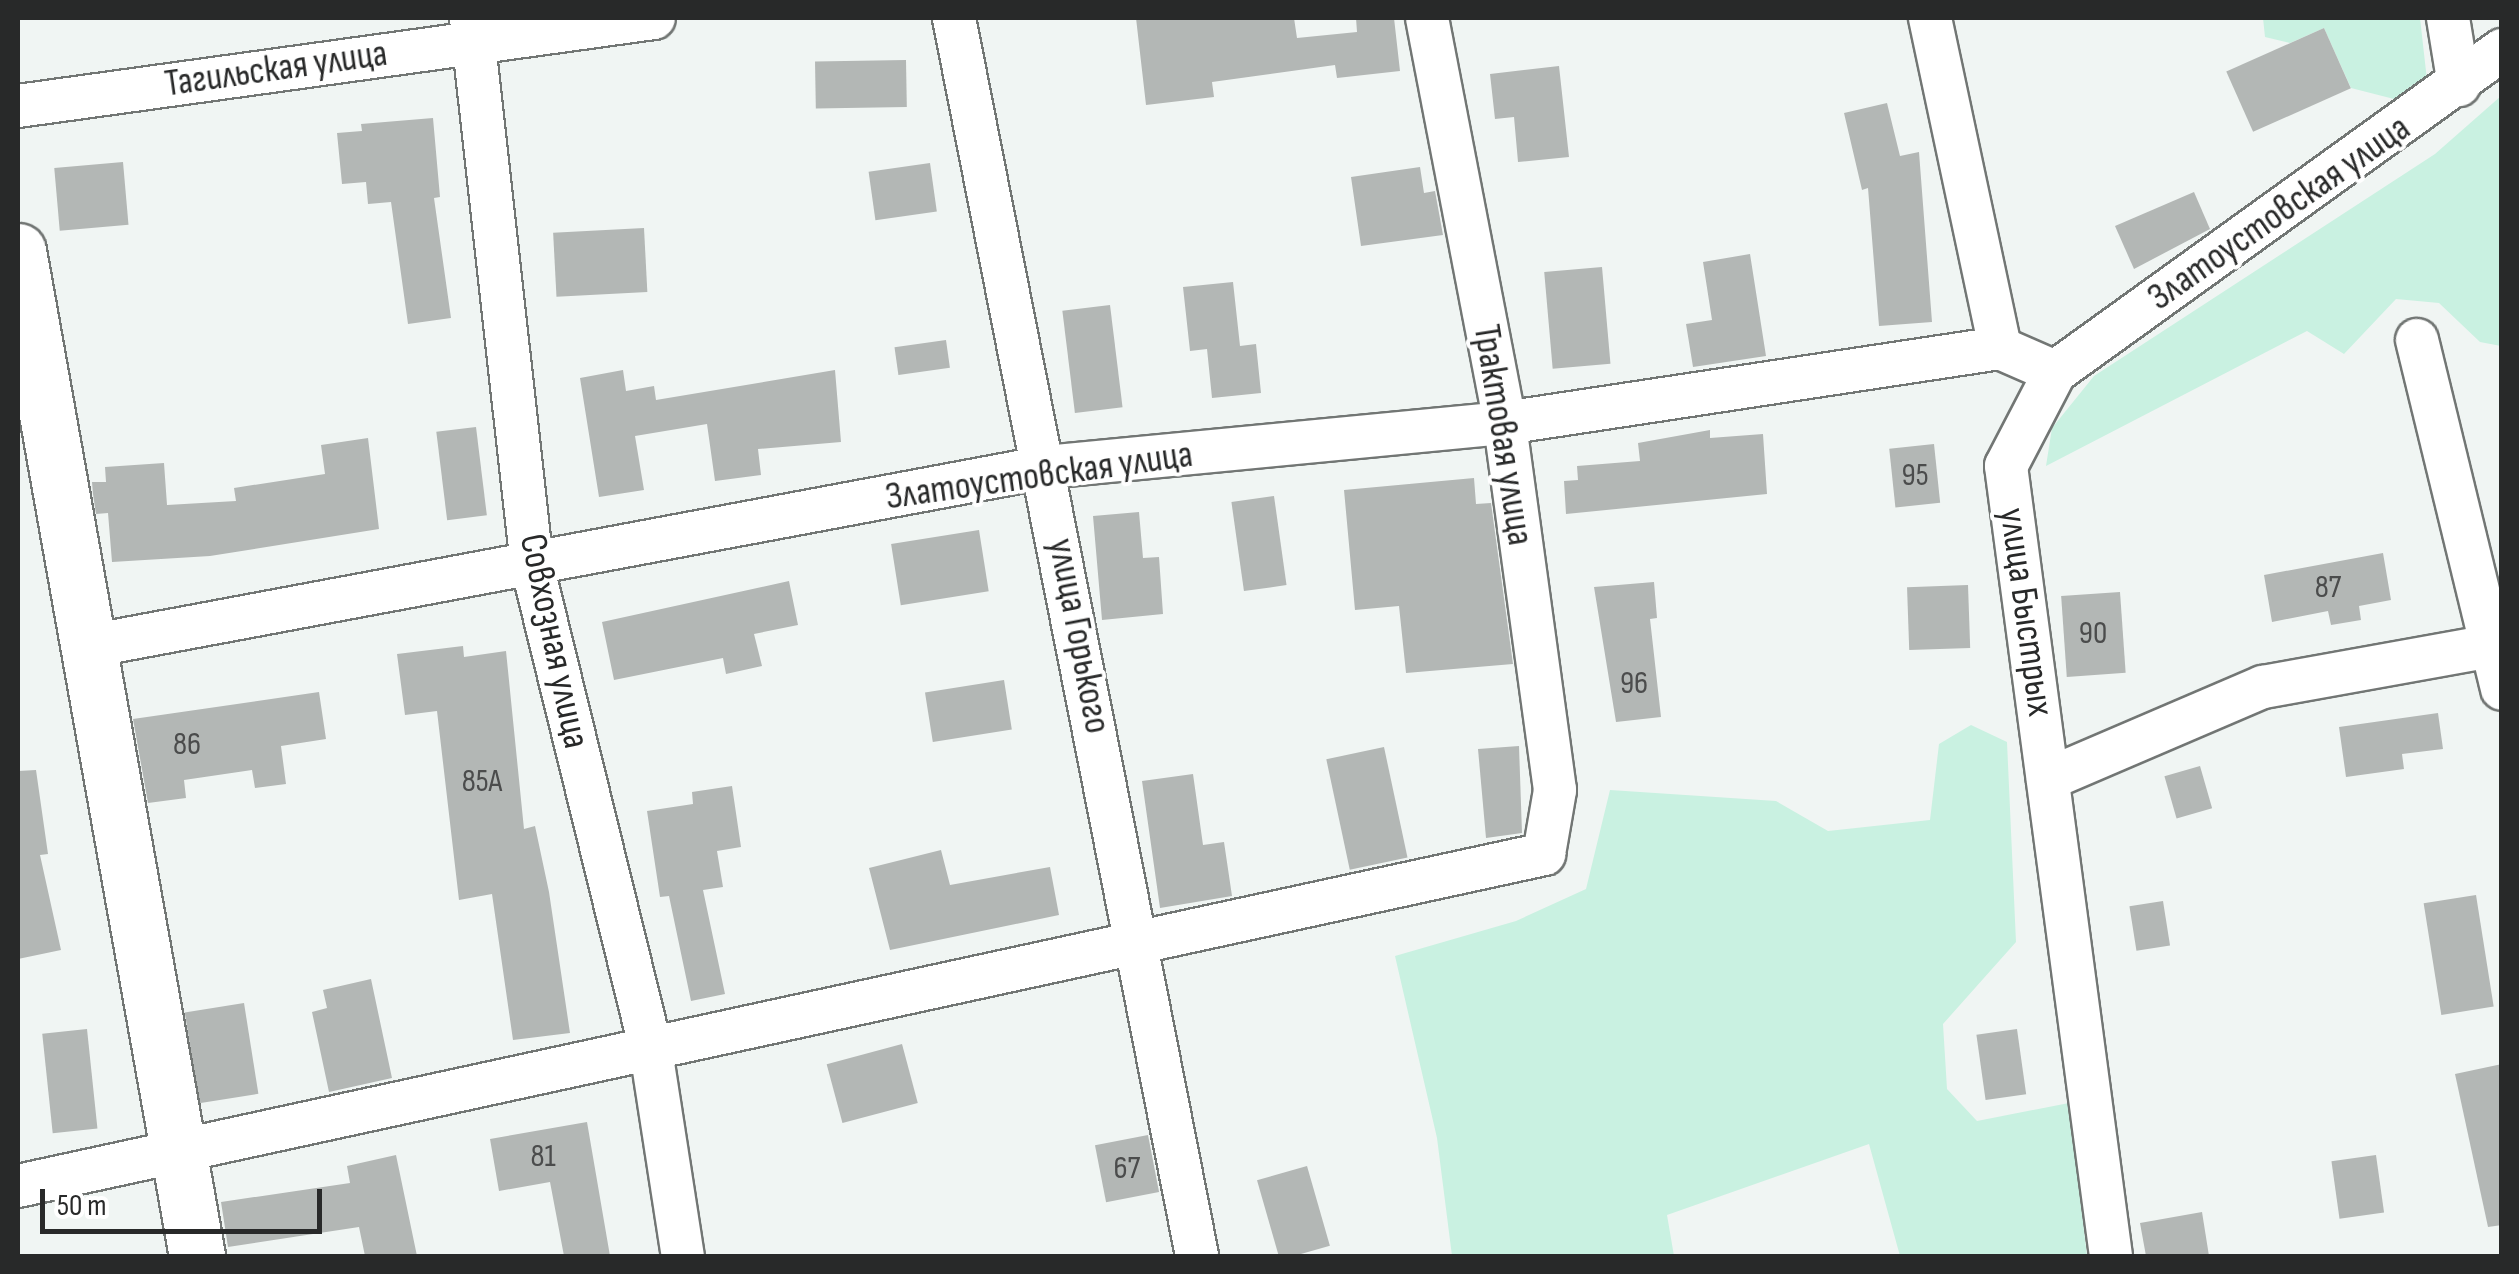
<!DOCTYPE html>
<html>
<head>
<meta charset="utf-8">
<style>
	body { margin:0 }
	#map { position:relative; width:2519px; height:1274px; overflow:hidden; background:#f0f5f3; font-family:"Sofia Sans Condensed",sans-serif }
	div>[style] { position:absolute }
	.green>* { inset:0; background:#c9f1e1 }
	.building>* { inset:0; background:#b3b7b5; transform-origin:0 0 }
	.roads { filter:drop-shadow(2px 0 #727674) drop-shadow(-2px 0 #727674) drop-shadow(0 2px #727674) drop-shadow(0 -2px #727674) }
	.minor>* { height:42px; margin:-21px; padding:0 21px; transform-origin:21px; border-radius:21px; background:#fff }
	.tertiary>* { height:55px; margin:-27.5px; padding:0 27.5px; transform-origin:27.5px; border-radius:27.5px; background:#fff }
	span { translate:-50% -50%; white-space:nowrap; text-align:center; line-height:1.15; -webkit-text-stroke:8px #fff; paint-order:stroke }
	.number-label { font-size:32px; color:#4b4c4c }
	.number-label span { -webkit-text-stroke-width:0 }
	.street-label { font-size:38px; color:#282929 }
	.frame { position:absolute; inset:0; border:20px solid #282929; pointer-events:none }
	.scale { position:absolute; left:40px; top:1189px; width:282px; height:45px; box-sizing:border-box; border:5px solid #282929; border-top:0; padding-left:12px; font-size:30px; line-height:35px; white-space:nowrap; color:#282929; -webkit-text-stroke:8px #fff; paint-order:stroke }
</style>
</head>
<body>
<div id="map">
	<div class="green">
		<div style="clip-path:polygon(2263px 18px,2420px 18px,2428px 89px,2394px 99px,2351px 88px,2324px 28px,2290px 43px,2265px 37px)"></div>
		<div style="clip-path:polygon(2501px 96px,2501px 346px,2480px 342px,2439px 303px,2396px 299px,2344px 354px,2307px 331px,2046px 466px,2052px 428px,2094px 376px,2435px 154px)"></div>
		<div style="clip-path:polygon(1971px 725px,2007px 742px,2016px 942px,1943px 1024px,1947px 1089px,1977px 1121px,2069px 1103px,2087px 1256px,1900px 1256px,1869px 1144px,1667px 1215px,1674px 1256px,1452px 1256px,1437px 1138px,1395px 956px,1516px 921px,1586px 889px,1610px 790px,1776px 801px,1828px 831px,1930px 820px,1939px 744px)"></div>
	</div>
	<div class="building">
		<div style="clip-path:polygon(1136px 18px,1294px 18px,1297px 38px,1357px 32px,1356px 18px,1394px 18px,1400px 71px,1337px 78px,1335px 65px,1212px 82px,1214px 97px,1146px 105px)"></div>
		<div style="left:2324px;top:28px;width:66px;height:107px;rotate:66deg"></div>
		<div style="left:906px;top:60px;width:47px;height:91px;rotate:89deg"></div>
		<div style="clip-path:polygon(1559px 66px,1569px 157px,1518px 162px,1514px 117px,1495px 119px,1490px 74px)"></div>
		<div style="clip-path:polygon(1887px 103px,1900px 156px,1919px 152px,1932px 322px,1879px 326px,1868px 188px,1862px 190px,1844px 113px)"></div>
		<div style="clip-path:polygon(433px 118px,440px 197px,434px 198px,451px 318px,408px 324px,391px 202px,368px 204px,366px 182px,342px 184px,337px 133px,362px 131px,361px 124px)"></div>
		<div style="left:123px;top:162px;width:63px;height:69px;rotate:85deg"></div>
		<div style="left:930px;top:163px;width:49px;height:62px;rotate:82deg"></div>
		<div style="clip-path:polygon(1420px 167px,1424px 193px,1435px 191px,1443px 235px,1361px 246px,1351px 177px)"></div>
		<div style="clip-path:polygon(2194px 192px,2210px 229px,2134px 269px,2115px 226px)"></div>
		<div style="left:644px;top:228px;width:64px;height:91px;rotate:87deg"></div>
		<div style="clip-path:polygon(1750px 254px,1766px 356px,1693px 367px,1686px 324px,1712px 320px,1703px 262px)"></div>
		<div style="left:1602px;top:267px;width:97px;height:58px;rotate:85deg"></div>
		<div style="clip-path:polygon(1233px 282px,1240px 346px,1256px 344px,1261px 393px,1212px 398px,1207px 349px,1190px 351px,1183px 287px)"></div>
		<div style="left:1110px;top:305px;width:103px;height:48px;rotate:83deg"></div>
		<div style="left:946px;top:340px;width:28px;height:52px;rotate:82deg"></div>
		<div style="clip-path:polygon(623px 370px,626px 391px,654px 386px,656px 400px,835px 370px,841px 442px,758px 449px,761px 475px,715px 481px,707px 424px,635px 436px,644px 490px,599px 497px,580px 378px)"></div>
		<div style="left:476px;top:427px;width:89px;height:40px;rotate:83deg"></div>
		<div style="clip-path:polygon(1710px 430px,1710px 438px,1763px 434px,1767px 494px,1566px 514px,1564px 481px,1578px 480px,1577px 466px,1640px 461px,1638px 443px)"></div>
		<div style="clip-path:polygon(368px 438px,379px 529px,210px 556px,112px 562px,108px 513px,96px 514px,93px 494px,92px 482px,106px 482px,105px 467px,164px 463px,167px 505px,236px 501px,234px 488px,325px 474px,321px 445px)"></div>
		<div style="left:1934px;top:444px;width:59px;height:45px;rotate:84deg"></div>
		<div style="clip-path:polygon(1474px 478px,1476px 504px,1491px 503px,1513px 664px,1406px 673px,1399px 606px,1355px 610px,1344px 490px)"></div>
		<div style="left:1274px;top:496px;width:90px;height:43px;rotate:82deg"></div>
		<div style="clip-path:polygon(1139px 512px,1143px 558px,1159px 557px,1163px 614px,1102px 620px,1093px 516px)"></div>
		<div style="left:979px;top:530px;width:62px;height:89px;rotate:81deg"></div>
		<div style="clip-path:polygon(2383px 553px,2391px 600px,2359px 606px,2361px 620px,2331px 625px,2328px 611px,2272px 622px,2264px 575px)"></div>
		<div style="clip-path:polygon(789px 581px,798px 625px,754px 634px,762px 666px,726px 674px,723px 658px,614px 680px,602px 622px)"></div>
		<div style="clip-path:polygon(1654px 582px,1657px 618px,1650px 619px,1661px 717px,1616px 722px,1594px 587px)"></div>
		<div style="left:1968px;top:585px;width:63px;height:61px;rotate:88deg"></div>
		<div style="left:2120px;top:592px;width:81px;height:59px;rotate:86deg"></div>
		<div style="clip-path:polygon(463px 646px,464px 657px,506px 651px,524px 829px,535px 826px,549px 892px,570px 1033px,513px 1040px,492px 894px,459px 900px,437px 711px,405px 715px,397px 654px)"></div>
		<div style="left:1004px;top:680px;width:50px;height:80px;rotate:81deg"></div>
		<div style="clip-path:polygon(319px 692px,326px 739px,281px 746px,286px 784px,255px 788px,252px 770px,184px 780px,186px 798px,148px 803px,133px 719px)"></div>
		<div style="clip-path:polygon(2438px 713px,2443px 749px,2402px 754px,2404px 769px,2346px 777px,2339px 727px)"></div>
		<div style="clip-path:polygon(1519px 746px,1522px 833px,1486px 838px,1478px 749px)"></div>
		<div style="left:1384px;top:747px;width:113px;height:59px;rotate:78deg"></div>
		<div style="left:2200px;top:766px;width:44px;height:37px;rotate:74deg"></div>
		<div style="clip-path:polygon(36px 770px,48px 854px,40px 855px,61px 950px,18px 959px,18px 771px)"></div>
		<div style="clip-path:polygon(1193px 774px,1203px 845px,1224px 842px,1232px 896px,1160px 908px,1142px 781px)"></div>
		<div style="clip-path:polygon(732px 786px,741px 847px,717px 851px,723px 887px,703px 890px,725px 994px,691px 1001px,669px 896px,660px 897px,647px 811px,693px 804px,692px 792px)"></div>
		<div style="clip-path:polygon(941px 850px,950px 885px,1050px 867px,1059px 915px,890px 950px,869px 868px)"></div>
		<div style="left:2476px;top:895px;width:113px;height:53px;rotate:81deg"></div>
		<div style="left:2163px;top:901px;width:45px;height:34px;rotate:81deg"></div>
		<div style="clip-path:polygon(371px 979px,392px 1078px,329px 1092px,312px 1012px,327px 1008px,323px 990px)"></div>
		<div style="left:244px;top:1003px;width:92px;height:60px;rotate:81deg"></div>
		<div style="left:87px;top:1029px;width:100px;height:45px;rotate:84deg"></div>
		<div style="left:2017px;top:1029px;width:66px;height:41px;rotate:82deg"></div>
		<div style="left:902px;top:1044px;width:61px;height:78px;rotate:75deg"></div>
		<div style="clip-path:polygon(2502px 1064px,2502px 1225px,2488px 1227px,2455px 1074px)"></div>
		<div style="clip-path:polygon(587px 1122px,610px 1256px,564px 1256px,550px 1182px,499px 1191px,490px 1139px)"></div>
		<div style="left:1148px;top:1135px;width:58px;height:54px;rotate:79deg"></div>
		<div style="clip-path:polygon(396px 1155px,417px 1256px,365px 1256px,359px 1227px,228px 1247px,221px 1202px,350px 1183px,347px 1166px)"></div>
		<div style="left:2376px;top:1155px;width:58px;height:45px;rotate:82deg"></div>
		<div style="left:1307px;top:1166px;width:83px;height:52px;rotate:74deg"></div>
		<div style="clip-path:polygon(2202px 1212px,2209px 1256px,2146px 1256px,2140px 1223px)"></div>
	</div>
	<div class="roads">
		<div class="minor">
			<div style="left:471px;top:18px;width:550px;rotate:83.64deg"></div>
			<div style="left:532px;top:565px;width:493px;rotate:76.2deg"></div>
			<div style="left:650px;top:1044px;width:215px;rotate:81.2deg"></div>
			<div style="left:954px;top:18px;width:1262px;rotate:78.89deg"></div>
			<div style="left:1930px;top:18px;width:337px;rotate:78deg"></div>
			<div style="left:2000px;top:348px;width:60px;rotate:23.6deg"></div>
			<div style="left:2055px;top:372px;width:106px;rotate:117.5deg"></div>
			<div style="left:2006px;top:466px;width:797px;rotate:82.43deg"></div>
			<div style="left:2448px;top:18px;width:68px;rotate:80.7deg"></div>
			<div style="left:18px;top:106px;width:642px;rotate:-7.88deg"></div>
			<div style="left:2417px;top:340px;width:359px;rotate:76.3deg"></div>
			<div style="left:2055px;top:372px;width:551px;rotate:-35.77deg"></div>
			<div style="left:84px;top:647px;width:979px;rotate:-10.6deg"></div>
			<div style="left:1046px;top:467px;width:461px;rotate:-5.5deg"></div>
			<div style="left:1505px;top:423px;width:501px;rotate:-8.62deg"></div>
			<div style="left:2048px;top:779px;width:234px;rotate:-23.2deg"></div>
			<div style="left:2263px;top:687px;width:243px;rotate:-10.2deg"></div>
			<div style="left:18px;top:1186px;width:1562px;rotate:-12.27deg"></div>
			<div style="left:1544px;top:854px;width:65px;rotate:-80.2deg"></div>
			<div style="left:1555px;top:790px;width:370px;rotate:-97.8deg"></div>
			<div style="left:1505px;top:423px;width:412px;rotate:-100.9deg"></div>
		</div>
		<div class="tertiary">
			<div style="left:18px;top:251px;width:1021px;rotate:79.9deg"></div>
		</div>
	</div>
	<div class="number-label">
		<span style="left:1915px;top:476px">95</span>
		<span style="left:2328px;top:588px">87</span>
		<span style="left:2093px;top:634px">90</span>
		<span style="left:1634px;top:684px">96</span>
		<span style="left:187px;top:745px">86</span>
		<span style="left:482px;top:782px">85А</span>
		<span style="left:543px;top:1157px">81</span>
		<span style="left:1127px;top:1169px">67</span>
	</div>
	<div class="street-label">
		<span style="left:276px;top:69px;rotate:-8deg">Тагильская улица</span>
		<span style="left:2279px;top:213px;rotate:-35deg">Златоустовская улица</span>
		<span style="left:1503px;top:435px;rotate:81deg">Трактовая улица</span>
		<span style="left:1039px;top:476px;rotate:-8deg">Златоустовская улица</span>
		<span style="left:2026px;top:612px;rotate:82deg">улица Быстрых</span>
		<span style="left:1079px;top:636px;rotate:79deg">улица Горького</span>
		<span style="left:554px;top:641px;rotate:78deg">Совхозная улица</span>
	</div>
	<div class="frame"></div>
	<div class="scale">50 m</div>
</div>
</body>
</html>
